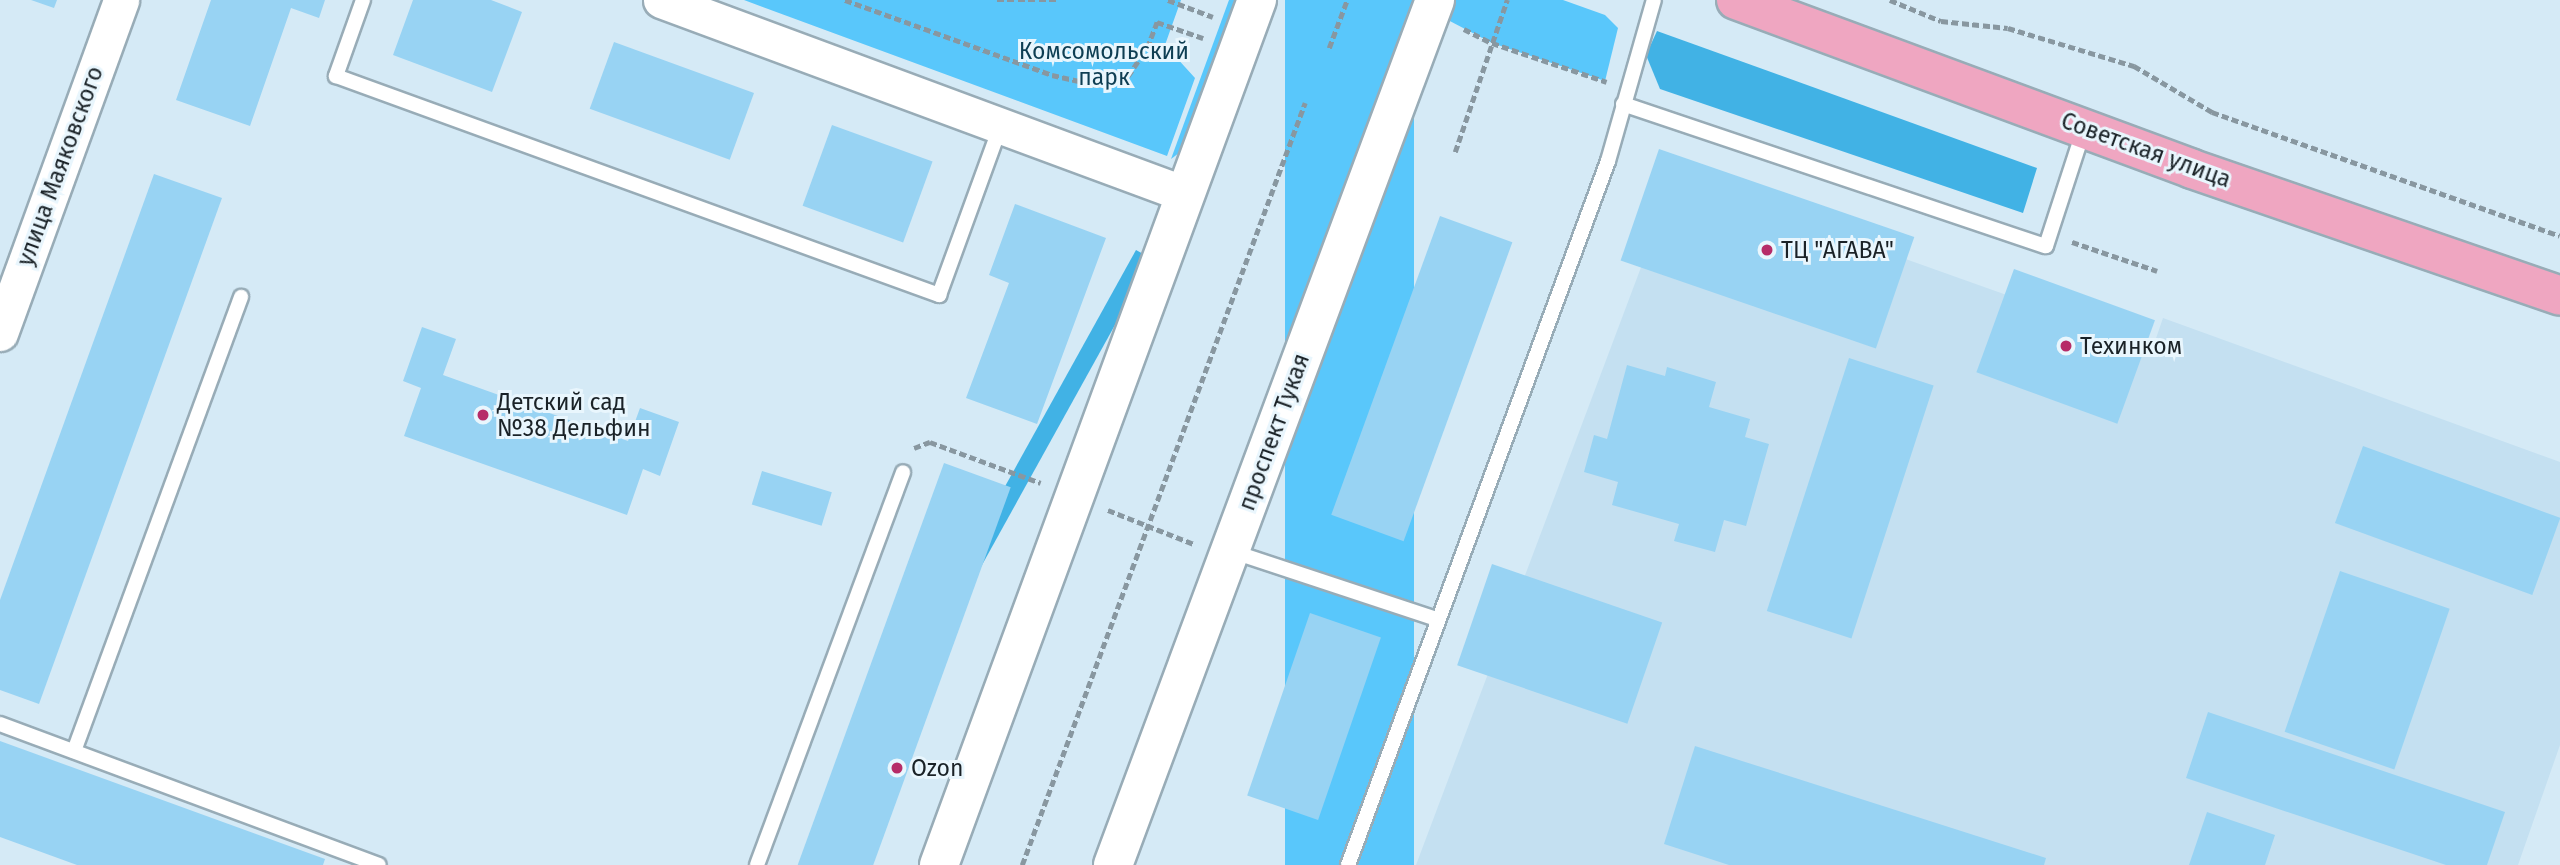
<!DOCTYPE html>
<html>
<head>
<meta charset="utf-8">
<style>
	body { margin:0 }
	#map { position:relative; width:2560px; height:865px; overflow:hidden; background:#d5eaf6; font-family:"Fira Sans",sans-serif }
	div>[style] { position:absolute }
	.built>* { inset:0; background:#c4e0f1 }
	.green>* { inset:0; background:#59c7fb; transform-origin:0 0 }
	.forest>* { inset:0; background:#41b2e5; transform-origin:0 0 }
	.building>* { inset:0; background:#98d3f3; transform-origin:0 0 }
	.path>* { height:4.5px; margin-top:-2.25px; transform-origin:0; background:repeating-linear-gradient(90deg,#8897a0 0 7px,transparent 0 10.5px) }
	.roads { filter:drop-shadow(2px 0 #98acb7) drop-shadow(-2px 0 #98acb7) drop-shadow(0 2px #98acb7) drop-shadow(0 -2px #98acb7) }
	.service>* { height:14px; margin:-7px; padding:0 7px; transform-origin:7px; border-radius:7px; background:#fff }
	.tertiary>* { height:35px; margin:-17.5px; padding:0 17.5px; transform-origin:17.5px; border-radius:17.5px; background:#fff }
	.secondary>* { height:38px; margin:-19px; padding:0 19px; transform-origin:19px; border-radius:19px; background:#fff }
	.primary>* { height:38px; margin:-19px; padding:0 19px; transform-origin:19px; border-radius:19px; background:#efa6c1 }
	.dots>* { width:19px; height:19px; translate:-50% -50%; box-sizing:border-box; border:4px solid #e9f6fd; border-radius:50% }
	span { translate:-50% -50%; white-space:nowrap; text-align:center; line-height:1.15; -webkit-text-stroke:6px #e9f6fd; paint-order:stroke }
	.park-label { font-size:23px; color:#0e3e53 }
	.street-label { font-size:23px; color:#1a2227 }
	.poi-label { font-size:23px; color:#1a2227 }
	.left { translate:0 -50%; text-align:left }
</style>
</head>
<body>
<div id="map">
	<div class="built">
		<div style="clip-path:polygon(1675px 177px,2153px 347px,2163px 318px,2560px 462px,2560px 745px,2518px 865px,1416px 865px)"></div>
	</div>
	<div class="green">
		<div style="clip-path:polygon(744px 0,1181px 0,1165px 45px,1195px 78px,1167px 156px)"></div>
		<div style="clip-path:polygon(1229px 0,1246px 0,1195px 141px,1171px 159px)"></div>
		<div style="left:1285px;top:0;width:129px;height:923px"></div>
		<div style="clip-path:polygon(1452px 0,1563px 0,1605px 15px,1618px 28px,1605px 81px,1492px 43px,1444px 18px)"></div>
	</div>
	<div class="forest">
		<div style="clip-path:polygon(1657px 31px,2037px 168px,2023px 213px,1660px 89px,1646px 55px)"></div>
		<div style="left:1136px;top:250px;width:18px;height:656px;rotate:29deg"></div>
	</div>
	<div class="building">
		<div style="clip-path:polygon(31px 0,57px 0,54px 8px)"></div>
		<div style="clip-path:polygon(211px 0,325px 0,319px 18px,291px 8px,250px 126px,176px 100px)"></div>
		<div style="clip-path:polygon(413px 0,491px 0,522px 12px,492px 92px,393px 55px)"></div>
		<div style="left:614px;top:42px;width:149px;height:71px;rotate:20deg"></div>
		<div style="left:832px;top:125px;width:107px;height:86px;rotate:20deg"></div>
		<div style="left:1659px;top:149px;width:270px;height:118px;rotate:19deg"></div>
		<div style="clip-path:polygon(154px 174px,222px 198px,39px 704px,0 690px,0 600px)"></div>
		<div style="clip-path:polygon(1015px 204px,1106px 238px,1037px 424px,966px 398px,1009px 283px,989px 275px)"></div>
		<div style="left:1440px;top:216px;width:77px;height:318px;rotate:20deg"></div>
		<div style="left:2014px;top:269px;width:150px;height:110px;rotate:20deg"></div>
		<div style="clip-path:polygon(422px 327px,456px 339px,443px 375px,628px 441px,640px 408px,679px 422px,660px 476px,643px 469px,627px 515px,404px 436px,421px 388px,403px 381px)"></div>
		<div style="left:1849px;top:358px;width:89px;height:266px;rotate:18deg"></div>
		<div style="clip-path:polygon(1627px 365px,1665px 376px,1667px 367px,1716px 382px,1709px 407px,1750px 419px,1745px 437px,1769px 444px,1746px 526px,1724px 520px,1715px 552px,1674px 541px,1679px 524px,1612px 505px,1618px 482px,1584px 472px,1594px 435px,1607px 439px)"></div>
		<div style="left:2363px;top:446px;width:210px;height:82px;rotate:20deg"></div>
		<div style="left:944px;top:463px;width:71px;height:428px;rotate:20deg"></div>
		<div style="left:762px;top:471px;width:73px;height:35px;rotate:17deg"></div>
		<div style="left:1492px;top:564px;width:180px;height:107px;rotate:19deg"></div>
		<div style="left:2340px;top:571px;width:116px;height:170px;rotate:19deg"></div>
		<div style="left:1310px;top:613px;width:75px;height:193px;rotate:19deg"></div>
		<div style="clip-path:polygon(2208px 712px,2505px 812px,2487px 865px,2446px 865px,2186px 778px)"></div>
		<div style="clip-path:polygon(0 741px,325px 859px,323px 865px,77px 865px,0 837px)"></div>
		<div style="clip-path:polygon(1695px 746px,2046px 858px,2044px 865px,1729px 865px,1664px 844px)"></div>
		<div style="clip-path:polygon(2207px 812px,2275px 835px,2265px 865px,2189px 865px)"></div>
	</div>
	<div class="path">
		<div style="left:845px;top:0;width:220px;rotate:19.9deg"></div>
		<div style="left:1052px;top:75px;width:46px;rotate:12.5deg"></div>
		<div style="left:1097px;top:85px;width:32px;rotate:-16deg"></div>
		<div style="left:1128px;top:76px;width:34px;rotate:-56deg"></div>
		<div style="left:1147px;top:48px;width:28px;rotate:-69deg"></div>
		<div style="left:1157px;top:22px;width:49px;rotate:19.2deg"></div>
		<div style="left:997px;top:0;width:61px"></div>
		<div style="left:1168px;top:0;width:48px;rotate:20.7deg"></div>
		<div style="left:1890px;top:0;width:55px;rotate:22.4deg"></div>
		<div style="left:1941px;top:21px;width:67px;rotate:6deg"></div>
		<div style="left:2008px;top:28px;width:132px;rotate:16.8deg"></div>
		<div style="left:2134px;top:66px;width:91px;rotate:30.5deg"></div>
		<div style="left:2212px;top:112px;width:369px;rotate:19.6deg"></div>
		<div style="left:1464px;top:29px;width:31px;rotate:27deg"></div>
		<div style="left:1492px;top:43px;width:121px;rotate:18.7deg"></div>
		<div style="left:1329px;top:48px;width:51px;rotate:-69.4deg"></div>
		<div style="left:1455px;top:152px;width:161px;rotate:-71.1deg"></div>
		<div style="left:2072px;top:242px;width:90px;rotate:18.8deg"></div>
		<div style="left:914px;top:448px;width:17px;rotate:-21deg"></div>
		<div style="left:930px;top:442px;width:118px;rotate:20.3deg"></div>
		<div style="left:1108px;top:510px;width:92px;rotate:21.6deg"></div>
		<div style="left:1022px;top:865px;width:813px;rotate:-69.63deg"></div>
	</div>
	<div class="roads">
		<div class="service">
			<div style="left:363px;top:0;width:81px;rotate:109.6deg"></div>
			<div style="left:336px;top:76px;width:642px;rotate:19.96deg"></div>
			<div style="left:939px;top:295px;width:179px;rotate:-70deg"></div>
			<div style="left:1623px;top:104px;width:446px;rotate:18.6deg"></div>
			<div style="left:2046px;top:246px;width:123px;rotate:-72deg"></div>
			<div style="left:1231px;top:551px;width:217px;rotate:18.3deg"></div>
			<div style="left:0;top:724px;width:404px;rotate:20.4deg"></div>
			<div style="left:74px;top:751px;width:484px;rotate:-69.8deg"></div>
			<div style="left:757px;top:865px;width:419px;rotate:-69.6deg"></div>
			<div style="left:1348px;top:865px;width:750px;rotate:-69.73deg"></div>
			<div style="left:1608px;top:161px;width:167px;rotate:-74.1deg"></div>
		</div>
		<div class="tertiary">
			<div style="left:661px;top:0;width:559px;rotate:20.32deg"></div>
			<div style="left:0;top:333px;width:354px;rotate:-70deg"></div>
		</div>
		<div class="secondary">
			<div style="left:939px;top:865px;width:922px;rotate:-69.82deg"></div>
			<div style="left:1113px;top:865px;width:923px;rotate:-69.58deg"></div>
		</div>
		<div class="primary">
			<div style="left:1736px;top:0;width:486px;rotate:20.3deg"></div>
			<div style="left:2192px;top:169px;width:389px;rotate:19deg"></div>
		</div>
	</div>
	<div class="dots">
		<div style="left:1767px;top:250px;background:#b62c68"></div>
		<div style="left:2066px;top:346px;background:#b62c68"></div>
		<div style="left:483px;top:415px;background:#b62c68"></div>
		<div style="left:897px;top:768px;background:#b62c68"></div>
	</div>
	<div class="park-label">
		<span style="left:1104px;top:64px">Комсомольский<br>парк</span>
	</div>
	<div class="street-label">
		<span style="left:2146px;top:150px;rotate:20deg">Советская улица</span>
		<span style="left:60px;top:166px;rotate:-70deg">улица Маяковского</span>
		<span style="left:1274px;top:432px;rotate:-70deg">проспект Тукая</span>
	</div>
	<div class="poi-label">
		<span class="left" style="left:1781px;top:250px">ТЦ "АГАВА"</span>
		<span class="left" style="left:2080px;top:346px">Техинком</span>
		<span class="left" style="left:497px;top:415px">Детский сад<br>№38 Дельфин</span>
		<span class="left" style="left:911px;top:768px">Ozon</span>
	</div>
</div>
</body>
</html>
